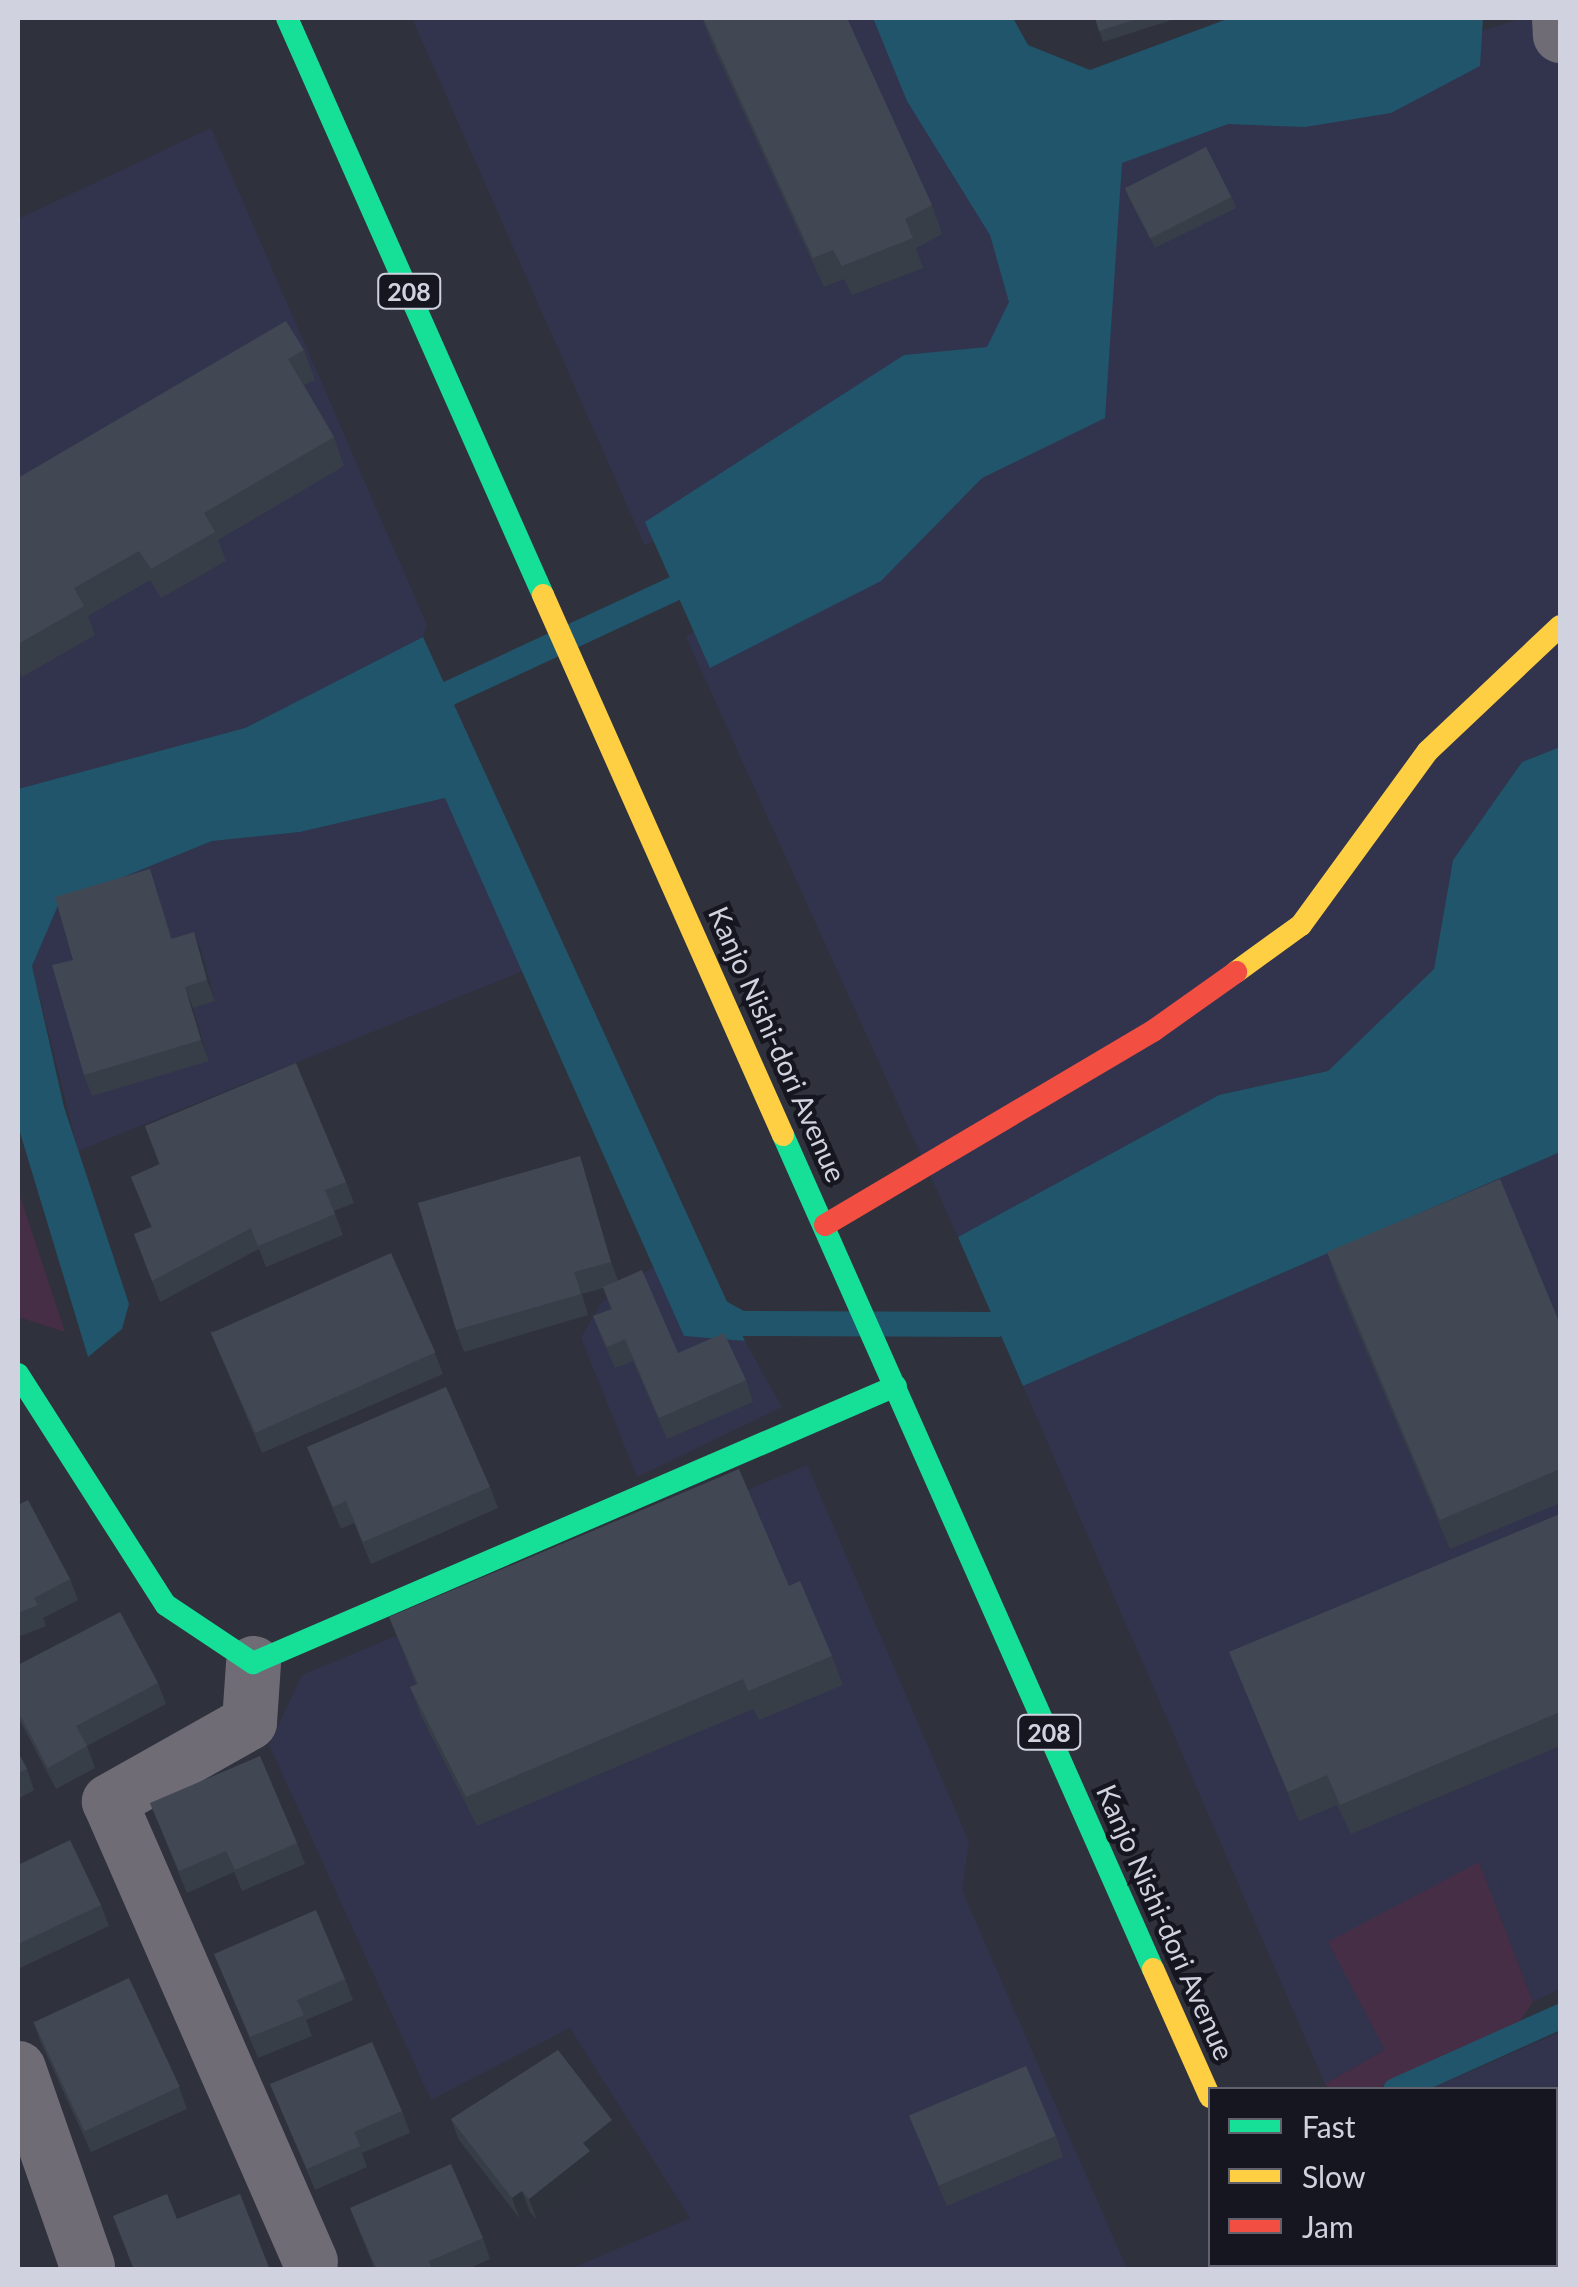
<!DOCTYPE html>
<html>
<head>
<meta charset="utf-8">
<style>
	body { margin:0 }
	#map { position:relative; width:1578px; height:2287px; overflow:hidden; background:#2f313c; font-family:Lato,sans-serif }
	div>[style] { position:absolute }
	.built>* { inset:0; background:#32344d }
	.green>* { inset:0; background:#462e46 }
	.water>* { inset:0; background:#20556b }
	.stream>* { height:25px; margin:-12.5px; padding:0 12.5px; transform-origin:12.5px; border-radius:12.5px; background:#20556b }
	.street>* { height:55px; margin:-27.5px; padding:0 27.5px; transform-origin:27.5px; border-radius:27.5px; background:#6f6c75 }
	.fast>* { height:22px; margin:-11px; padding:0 11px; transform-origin:11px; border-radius:11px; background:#16e098 }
	.slow>* { height:22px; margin:-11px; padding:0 11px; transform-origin:11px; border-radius:11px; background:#ffcf43 }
	.jam>* { height:22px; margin:-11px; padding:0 11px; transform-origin:11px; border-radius:11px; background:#f24e42 }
	.wall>* { inset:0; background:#383e48 }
	.shaded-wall>* { inset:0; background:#2e323b }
	.building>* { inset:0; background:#414854; transform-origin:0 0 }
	span { translate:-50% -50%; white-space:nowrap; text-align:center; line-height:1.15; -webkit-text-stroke:9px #15161f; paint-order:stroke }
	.shield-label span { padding:2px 8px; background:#15161f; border:2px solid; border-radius:8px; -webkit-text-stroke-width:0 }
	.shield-label { font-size:25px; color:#d0d2df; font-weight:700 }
	.street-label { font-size:28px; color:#d0d2df }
	.frame { position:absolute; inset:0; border:20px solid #d0d2df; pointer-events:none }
	.legend { position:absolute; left:1208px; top:2087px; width:350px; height:180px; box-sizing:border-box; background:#15161f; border:2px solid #60616c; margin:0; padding:12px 18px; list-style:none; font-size:30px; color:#d0d2df }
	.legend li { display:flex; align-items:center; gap:20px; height:50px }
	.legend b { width:50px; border:2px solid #60616c }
</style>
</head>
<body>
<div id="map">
	<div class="built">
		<div style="clip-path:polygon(412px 18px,899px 18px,1023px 275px,1002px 360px,917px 376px,645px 546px)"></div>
		<div style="clip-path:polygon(1523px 18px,1560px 18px,1560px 747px,1522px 762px,1453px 860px,1434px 969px,1328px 1071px,1219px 1095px,958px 1237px,686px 637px,1079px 377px,1097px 149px)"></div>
		<div style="clip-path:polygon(211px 128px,427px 625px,423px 637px,245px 728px,18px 789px,18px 219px)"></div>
		<div style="clip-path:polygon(445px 798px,528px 969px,78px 1151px,32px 966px,59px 902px,212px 841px,300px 832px)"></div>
		<div style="clip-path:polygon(1560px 1152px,1560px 1989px,1533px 2002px,1479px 1862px,1385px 2050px,1325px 2084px,1023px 1386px)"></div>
		<div style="clip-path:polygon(655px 1266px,684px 1336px,745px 1341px,782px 1407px,637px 1477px,581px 1338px,601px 1303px)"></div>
		<div style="clip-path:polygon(807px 1465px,969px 1842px,962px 1890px,1127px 2269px,570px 2269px,690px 2218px,570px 2028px,431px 2100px,269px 1745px,302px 1675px)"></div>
		<div style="clip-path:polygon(1560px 2032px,1560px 2269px,1425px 2269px,1556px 2264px,1556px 2090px,1430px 2089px)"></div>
	</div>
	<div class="green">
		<div style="clip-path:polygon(18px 1190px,65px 1332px,18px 1317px)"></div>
		<div style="clip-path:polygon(1479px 1862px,1533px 2002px,1518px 2024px,1375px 2089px,1329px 2089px,1325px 2084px,1385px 2050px,1328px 1942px)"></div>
	</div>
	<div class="water">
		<div style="clip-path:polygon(873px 18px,1013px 18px,1028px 45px,1090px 70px,1230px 18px,1483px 18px,1480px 66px,1391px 113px,1305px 127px,1228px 124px,1122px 163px,1105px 418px,982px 478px,881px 581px,710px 668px,645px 522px,904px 355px,987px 347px,1009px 302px,990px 235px,907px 101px)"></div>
		<div style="clip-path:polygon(423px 637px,745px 1341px,684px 1336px,445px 798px,300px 832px,212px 841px,59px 903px,32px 966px,64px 1107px,129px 1304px,122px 1329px,88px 1357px,18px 1126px,18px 789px,245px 728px)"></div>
		<div style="clip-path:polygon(1560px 747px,1560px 1152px,1023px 1386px,958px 1237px,1219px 1095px,1328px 1071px,1434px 969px,1453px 860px,1522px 762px)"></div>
	</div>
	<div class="stream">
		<div style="left:424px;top:713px;width:31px;rotate:-40deg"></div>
		<div style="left:448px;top:693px;width:285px;rotate:-24.9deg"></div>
		<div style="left:713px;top:1308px;width:31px;rotate:29deg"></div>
		<div style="left:740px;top:1323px;width:256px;rotate:0.2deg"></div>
		<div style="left:996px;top:1324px;width:34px;rotate:-23deg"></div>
		<div style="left:1395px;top:2090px;width:181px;rotate:-24.2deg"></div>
	</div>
	<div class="street">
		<div style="left:1559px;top:18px;width:17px;rotate:87deg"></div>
		<div style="left:253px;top:1663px;width:59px;rotate:93.9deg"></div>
		<div style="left:249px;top:1722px;width:161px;rotate:150.6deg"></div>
		<div style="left:109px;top:1801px;width:502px;rotate:66.4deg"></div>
		<div style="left:18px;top:2068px;width:210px;rotate:70.8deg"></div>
	</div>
	<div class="fast">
		<div style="left:287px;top:18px;width:631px;rotate:66.07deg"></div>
		<div style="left:783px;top:1135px;width:912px;rotate:66.08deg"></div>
		<div style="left:18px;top:1374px;width:274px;rotate:57.4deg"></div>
		<div style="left:166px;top:1605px;width:105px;rotate:33.7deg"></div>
		<div style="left:253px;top:1663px;width:700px;rotate:-23.31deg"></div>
		<div style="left:1285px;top:2264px;width:6px;rotate:72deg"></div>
	</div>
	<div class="slow">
		<div style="left:543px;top:595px;width:591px;rotate:66.04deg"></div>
		<div style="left:1236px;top:972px;width:80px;rotate:-35.9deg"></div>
		<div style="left:1301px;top:925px;width:215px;rotate:-53.9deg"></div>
		<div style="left:1428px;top:751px;width:182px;rotate:-43.4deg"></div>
		<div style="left:1153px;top:1969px;width:140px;rotate:66deg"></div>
	</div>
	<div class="jam">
		<div style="left:825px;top:1225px;width:381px;rotate:-30.6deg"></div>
		<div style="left:1153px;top:1031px;width:102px;rotate:-35.4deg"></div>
	</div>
	<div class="wall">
		<div style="clip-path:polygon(702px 18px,932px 205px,942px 234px,916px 248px,923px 268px,852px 295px,844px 279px,824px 287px,712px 44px)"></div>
		<div style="clip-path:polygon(1095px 18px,1178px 18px,1103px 42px)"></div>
		<div style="clip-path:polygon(1125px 188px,1232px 197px,1236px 208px,1155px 248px,1129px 199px)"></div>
		<div style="clip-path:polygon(304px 350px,315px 380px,304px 385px,334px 437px,344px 466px,218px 540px,226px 561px,161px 598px,150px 580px,88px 616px,95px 635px,22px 677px,18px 669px,18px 478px)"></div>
		<div style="clip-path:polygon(150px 869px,172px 939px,202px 953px,215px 1001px,193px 1008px,209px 1061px,92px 1096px,84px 1075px,73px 960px)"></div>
		<div style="clip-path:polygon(145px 1126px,346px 1182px,354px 1203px,334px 1211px,343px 1235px,266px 1267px,259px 1249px,160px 1302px,134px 1234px,151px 1227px,131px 1177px,159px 1164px)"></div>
		<div style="clip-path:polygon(580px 1156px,618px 1280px,678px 1353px,746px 1380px,753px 1402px,667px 1439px,633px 1361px,615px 1368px,601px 1337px,593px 1316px,611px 1309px,603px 1288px,582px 1294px,588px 1315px,464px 1352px,456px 1330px)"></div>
		<div style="clip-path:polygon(1327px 1252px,1560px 1324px,1560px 1503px,1450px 1549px,1337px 1282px)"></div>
		<div style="clip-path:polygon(210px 1331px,435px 1353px,443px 1374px,262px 1453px)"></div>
		<div style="clip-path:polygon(307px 1447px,490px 1487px,498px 1508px,371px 1564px,354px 1523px,341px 1529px)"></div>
		<div style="clip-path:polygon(18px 1505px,70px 1579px,78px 1600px,43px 1618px,46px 1626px,18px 1637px)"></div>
		<div style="clip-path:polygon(1560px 1514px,1560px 1746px,1351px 1834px,1337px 1805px,1299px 1821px,1229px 1652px)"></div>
		<div style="clip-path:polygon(789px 1586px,832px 1656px,843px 1685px,759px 1720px,753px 1709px,477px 1826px,421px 1716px,410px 1687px,416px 1684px,389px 1617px)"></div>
		<div style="clip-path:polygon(18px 1665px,158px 1683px,166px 1704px,87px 1746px,95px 1768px,56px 1789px,18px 1717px)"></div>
		<div style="clip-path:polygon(18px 1752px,27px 1769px,34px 1790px,18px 1799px)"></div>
		<div style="clip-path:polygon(150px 1803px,297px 1843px,305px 1864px,242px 1891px,234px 1872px,187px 1893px)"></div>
		<div style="clip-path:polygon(18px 1865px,101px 1905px,109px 1926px,18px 1969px)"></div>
		<div style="clip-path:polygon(214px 1954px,345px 1979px,353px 2000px,306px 2020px,312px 2036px,258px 2058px)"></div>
		<div style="clip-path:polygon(33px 2021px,179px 2087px,187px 2109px,91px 2152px,41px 2043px)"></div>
		<div style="clip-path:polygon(270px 2084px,402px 2111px,410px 2133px,362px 2153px,367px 2167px,315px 2190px)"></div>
		<div style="clip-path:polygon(909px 2116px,1056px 2136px,1063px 2157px,947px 2206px)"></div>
		<div style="clip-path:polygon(451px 2119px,620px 2141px,594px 2162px,598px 2172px,537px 2220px,530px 2212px,520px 2219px,459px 2140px)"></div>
		<div style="clip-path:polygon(350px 2208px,483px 2238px,490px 2259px,466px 2270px,375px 2270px)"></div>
	</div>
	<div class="shaded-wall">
		<div style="clip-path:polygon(194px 932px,202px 953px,215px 1001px,207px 980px)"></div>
		<div style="clip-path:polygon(185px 987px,193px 1008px,209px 1061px,201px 1040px)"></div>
		<div style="clip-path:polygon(580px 1156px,587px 1177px,619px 1283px,611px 1262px)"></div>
		<div style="clip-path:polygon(612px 2120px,620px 2141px,594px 2162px,598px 2172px,537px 2220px,529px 2199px,583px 2143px)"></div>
		<div style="clip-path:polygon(522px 2191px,530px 2212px,520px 2219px,512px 2198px)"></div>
	</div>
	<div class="building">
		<div style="clip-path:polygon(703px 18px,847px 18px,932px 205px,905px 219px,913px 238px,842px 266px,833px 250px,813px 258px)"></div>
		<div style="clip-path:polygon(1095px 18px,1140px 18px,1099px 31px)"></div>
		<div style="left:1206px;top:147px;width:56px;height:91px;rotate:63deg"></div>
		<div style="clip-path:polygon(286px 321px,304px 350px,288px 359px,334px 437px,204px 513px,215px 532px,151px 569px,139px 551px,74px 588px,84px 606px,18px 644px,18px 478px)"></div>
		<div style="clip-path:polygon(150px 869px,171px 939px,194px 932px,207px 980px,185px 987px,201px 1040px,84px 1075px,52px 965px,73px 960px,55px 897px)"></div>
		<div style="clip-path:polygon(296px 1063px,346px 1182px,325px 1190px,335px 1214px,258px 1246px,251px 1228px,152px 1281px,134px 1234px,152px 1227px,131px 1177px,160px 1164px,145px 1126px)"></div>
		<div style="clip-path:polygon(580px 1156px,611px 1262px,574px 1272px,581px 1294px,456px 1330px,418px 1203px)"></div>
		<div style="clip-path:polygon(1500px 1179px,1560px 1324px,1560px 1469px,1440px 1520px,1327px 1252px)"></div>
		<div style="left:391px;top:1253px;width:109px;height:197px;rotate:66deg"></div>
		<div style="clip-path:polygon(642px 1270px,678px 1353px,724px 1333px,746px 1380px,659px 1418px,625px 1339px,607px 1347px,593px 1316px,612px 1309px,603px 1287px)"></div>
		<div style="clip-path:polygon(446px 1387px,490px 1487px,363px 1542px,346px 1501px,333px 1507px,307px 1447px)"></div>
		<div style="clip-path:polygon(739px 1469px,789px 1586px,800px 1581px,832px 1656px,748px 1691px,743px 1679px,466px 1797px,410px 1687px,418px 1684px,389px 1617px)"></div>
		<div style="clip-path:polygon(28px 1500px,70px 1579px,34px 1598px,38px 1605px,18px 1613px,18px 1505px)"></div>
		<div style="clip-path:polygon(1560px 1514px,1560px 1712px,1340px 1805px,1327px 1775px,1288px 1792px,1229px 1652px)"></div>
		<div style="clip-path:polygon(120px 1612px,158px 1683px,76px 1726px,87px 1746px,48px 1768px,18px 1711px,18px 1665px)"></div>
		<div style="clip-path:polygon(18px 1752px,27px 1769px,18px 1773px)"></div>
		<div style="clip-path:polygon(260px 1756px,297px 1843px,235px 1870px,226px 1851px,179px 1871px,150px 1803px)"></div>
		<div style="clip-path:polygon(70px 1840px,101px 1905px,18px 1944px,18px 1865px)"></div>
		<div style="clip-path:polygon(316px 1910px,345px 1979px,297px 2000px,304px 2015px,250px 2037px,214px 1954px)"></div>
		<div style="left:129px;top:1978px;width:120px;height:105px;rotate:65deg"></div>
		<div style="clip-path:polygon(372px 2042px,402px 2111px,354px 2132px,360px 2146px,307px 2169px,270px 2084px)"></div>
		<div style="clip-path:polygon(558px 2050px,612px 2120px,583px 2143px,590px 2151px,529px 2199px,522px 2191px,512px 2198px,451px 2119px)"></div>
		<div style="left:1026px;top:2066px;width:76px;height:127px;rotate:67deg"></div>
		<div style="clip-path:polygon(451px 2164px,483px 2238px,429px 2261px,432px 2270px,377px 2270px,350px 2208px)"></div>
		<div style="clip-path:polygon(167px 2194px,177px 2219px,240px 2194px,270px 2270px,134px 2270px,113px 2216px)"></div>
	</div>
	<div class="shield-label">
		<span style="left:409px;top:291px">208</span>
		<span style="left:1049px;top:1732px">208</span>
	</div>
	<div class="street-label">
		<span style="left:778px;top:1044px;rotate:66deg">Kanjo Nishi-dori Avenue</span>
		<span style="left:1166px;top:1922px;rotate:66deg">Kanjo Nishi-dori Avenue</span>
	</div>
	<div class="frame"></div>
	<ul class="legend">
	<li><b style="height:12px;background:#16e098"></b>Fast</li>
	<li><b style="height:12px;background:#ffcf43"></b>Slow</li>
	<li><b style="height:12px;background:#f24e42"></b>Jam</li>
	</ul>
</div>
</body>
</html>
